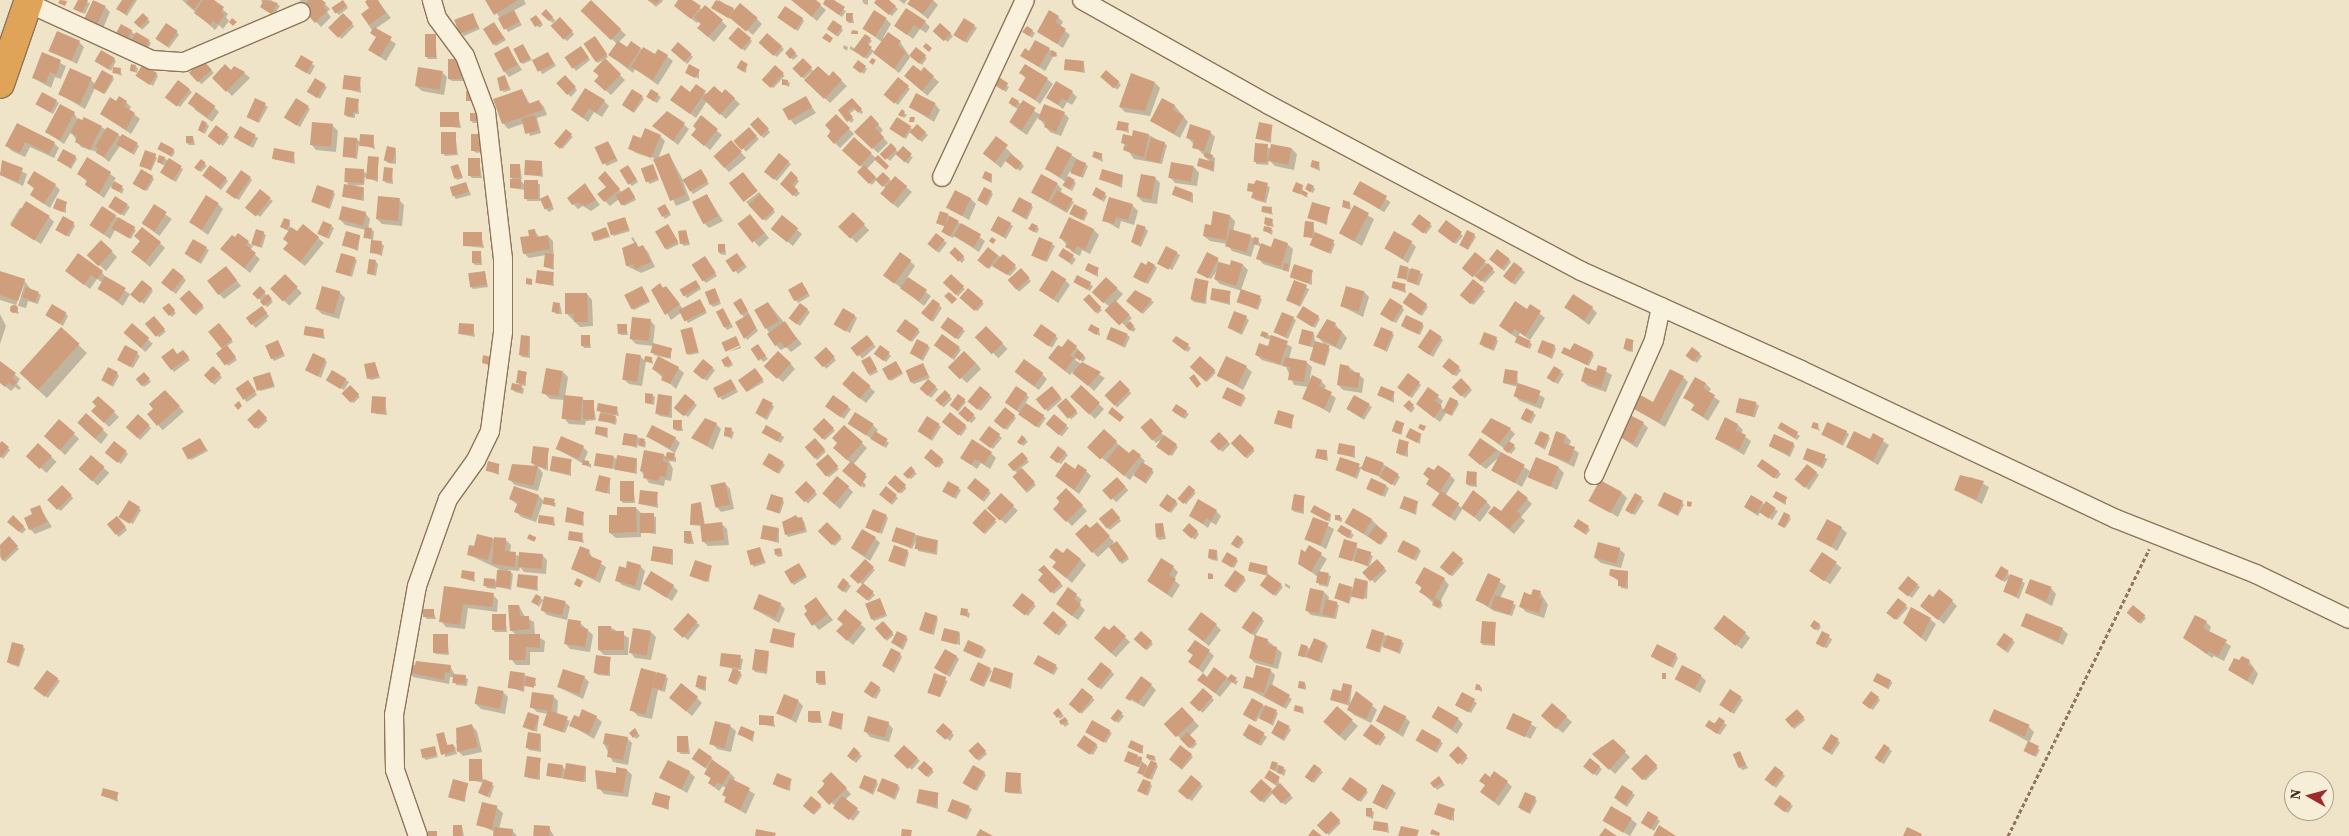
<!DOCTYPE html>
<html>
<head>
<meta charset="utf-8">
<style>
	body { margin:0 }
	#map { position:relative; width:2349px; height:836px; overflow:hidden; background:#f0e4c8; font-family:"Source Serif 4",serif }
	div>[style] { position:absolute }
	.shadow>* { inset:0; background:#0003; transform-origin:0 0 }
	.building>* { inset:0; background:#cf9f7d; transform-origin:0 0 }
	.round { border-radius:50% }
	.path>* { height:3px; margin-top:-1.5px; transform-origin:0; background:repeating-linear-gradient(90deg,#8d765c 0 4px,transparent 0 6.5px) }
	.roads { filter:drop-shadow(1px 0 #8d765c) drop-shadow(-1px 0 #8d765c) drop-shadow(0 1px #8d765c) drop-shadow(0 -1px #8d765c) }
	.street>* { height:18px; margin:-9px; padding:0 9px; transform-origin:9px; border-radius:9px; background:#faf1dc }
	.highway>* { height:28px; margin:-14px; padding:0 14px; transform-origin:14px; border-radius:14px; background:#e0a458 }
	span { translate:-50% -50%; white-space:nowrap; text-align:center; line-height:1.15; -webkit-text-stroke:4.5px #f7eed8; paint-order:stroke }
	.north { position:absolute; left:2284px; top:771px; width:50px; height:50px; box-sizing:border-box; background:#f7eed8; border:1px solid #ada18e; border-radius:50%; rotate:277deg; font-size:14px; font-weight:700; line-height:20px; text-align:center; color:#3d2e20 }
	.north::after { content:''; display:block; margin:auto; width:18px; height:22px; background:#9e2a2b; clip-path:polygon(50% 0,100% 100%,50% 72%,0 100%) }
</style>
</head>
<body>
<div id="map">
	<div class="shadow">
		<div style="clip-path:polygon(79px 0,90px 3px,85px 14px,75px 9px)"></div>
		<div style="clip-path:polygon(123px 0,137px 0,127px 16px,120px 11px)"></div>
		<div style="clip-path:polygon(182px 0,212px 0,228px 14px,226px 17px,229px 21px,223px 29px,219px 25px,215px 30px)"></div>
		<div style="clip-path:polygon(261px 0,271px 0,280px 6px,274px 15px,264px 9px)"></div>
		<div style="clip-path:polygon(301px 0,321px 0,330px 9px,327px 12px,331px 17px,321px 27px,298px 3px)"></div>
		<div style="clip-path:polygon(369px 0,377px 0,391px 18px,375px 29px,396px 44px,386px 61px,369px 50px,377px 38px,362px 15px,371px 8px)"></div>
		<div style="clip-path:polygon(489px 0,524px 0,526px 4px,513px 11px,522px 25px,508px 32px)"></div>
		<div style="clip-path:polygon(648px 0,662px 0,663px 1px,656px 7px)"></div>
		<div style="clip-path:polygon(679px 0,690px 0,702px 10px,705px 6px,727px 26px,714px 42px,704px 33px,699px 21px,697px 23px,681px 11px)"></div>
		<div style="clip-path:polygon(719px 0,736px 11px,757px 19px,762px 24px,753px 35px,731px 17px,730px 19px,713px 8px)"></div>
		<div style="clip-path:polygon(792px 0,814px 0,826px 10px,817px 21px)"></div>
		<div style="clip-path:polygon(827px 0,846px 11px,842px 17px,827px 6px)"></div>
		<div style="clip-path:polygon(862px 0,868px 0,868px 5px,864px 4px)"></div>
		<div style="clip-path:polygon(878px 0,887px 0,898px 9px,892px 16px,878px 5px)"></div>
		<div style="clip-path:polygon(899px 0,907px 0,904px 4px)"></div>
		<div style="clip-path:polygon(911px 0,933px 0,938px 5px,928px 19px,909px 4px)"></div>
		<div style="clip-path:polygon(591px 2px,626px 35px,618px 43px,627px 49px,640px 49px,655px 56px,659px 50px,673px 61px,658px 85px,635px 69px,633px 73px,610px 55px,617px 44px,582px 11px)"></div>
		<div style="clip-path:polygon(345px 4px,348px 8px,339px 15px,337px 13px)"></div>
		<div style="clip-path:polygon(105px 7px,110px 12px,102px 31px,90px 25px)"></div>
		<div style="left:546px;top:11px;width:13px;height:4px;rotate:45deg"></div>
		<div style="clip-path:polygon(852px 14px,854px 23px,849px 23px,847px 21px)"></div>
		<div style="left:143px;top:15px;width:10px;height:11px;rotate:45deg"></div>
		<div style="left:343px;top:15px;width:16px;height:18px;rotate:45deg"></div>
		<div style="clip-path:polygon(473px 15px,480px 29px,464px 36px,462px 34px)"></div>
		<div style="clip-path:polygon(1058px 17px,1063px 22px,1060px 27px,1070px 35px,1063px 48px,1038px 31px)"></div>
		<div style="clip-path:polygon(538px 18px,543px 25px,539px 28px,532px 19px)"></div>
		<div style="left:560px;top:19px;width:21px;height:10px;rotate:47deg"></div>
		<div style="clip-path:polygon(781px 19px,802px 19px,804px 21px,798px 31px)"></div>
		<div style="clip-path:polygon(886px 19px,891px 24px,883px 38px,900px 42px,910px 57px,916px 49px,927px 58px,922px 65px,911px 56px,899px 73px,873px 52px,867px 59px,850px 49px,850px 46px,855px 49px,870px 39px,872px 41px,868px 46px,875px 52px,882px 42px,864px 29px)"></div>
		<div style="clip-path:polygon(925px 22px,930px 27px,926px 33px,920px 29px,913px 39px,896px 26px)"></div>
		<div style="left:940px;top:25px;width:17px;height:8px;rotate:40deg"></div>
		<div style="clip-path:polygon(121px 26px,151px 43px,145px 54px,129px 43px)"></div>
		<div style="clip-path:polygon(496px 26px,506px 40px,496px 46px,494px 44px)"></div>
		<div style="clip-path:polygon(975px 26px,977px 28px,967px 43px,957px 37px)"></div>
		<div style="clip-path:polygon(841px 27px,843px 30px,838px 37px,830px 31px)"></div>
		<div style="clip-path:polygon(1027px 27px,1035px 33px,1032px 38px,1026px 34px)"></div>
		<div style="clip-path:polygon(177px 32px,179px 35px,169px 48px,158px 40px)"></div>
		<div style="clip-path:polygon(435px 35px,437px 59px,428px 59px,426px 56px)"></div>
		<div style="clip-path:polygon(767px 35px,784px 49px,777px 57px,762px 45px)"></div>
		<div style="clip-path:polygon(750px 39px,752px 41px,745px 51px,733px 42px)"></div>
		<div style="clip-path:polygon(597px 40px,608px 57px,598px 63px,596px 61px)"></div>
		<div style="clip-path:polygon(79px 42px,84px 47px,77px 64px,51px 50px)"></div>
		<div style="left:678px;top:44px;width:20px;height:9px;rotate:41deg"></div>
		<div style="clip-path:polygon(523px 45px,532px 60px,523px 64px,521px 62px)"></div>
		<div style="clip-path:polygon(844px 45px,848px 47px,847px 51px,843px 48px)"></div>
		<div style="clip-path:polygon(508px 48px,522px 70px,509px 77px,504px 71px)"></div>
		<div style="clip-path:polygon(583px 49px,590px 60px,576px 71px,566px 58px)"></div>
		<div style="clip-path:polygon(791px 49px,798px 56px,793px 60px,787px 53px)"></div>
		<div style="clip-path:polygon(1049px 49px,1058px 56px,1053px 57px,1045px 71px,1022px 56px)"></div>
		<div style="left:548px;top:53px;width:15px;height:16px;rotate:58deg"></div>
		<div style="clip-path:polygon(42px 54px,66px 66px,61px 79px,55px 77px,51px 88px,33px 78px)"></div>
		<div style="clip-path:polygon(301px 57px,315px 66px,310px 75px,298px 68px)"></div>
		<div style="clip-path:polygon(114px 59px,116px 61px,111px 71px,98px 63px)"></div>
		<div style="clip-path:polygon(803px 59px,814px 72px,829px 77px,833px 73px,847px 86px,830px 103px,806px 80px,812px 71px,804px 79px,794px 68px)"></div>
		<div style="clip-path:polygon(605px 60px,625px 80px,611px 95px,596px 81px)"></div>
		<div style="left:203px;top:61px;width:16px;height:17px;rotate:47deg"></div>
		<div style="clip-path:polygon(462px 62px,463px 81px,452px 81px,449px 79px)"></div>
		<div style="clip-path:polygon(1084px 63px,1085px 73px,1066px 69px)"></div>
		<div style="clip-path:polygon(747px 65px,746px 73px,741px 70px)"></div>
		<div style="clip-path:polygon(135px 66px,138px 68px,137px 73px,131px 71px)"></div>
		<div style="left:775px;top:67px;width:13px;height:17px;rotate:42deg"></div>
		<div style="clip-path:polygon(865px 67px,867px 69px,864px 74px,857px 69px)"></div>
		<div style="clip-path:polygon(120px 69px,122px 76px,113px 72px)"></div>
		<div style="left:924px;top:69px;width:20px;height:18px;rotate:41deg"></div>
		<div style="clip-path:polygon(241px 70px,250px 78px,232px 96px,214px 78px)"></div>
		<div style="clip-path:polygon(699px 71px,699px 79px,687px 72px)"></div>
		<div style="clip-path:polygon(442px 72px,447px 77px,444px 95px,422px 91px,416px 86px)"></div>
		<div style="left:1106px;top:72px;width:20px;height:6px;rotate:41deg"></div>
		<div style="clip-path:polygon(1021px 73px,1047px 79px,1053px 84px,1040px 104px,1020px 89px,1026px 79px)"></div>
		<div style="clip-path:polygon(156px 74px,158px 76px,153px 86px,140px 78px)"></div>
		<div style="clip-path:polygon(565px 76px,577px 90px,571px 97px,558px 83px)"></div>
		<div style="clip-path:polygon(112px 77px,114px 79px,105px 94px,95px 88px,85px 109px,59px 94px,91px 80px,95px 84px)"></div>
		<div style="clip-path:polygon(505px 77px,511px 90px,504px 92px,501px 90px)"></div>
		<div style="clip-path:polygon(360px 78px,361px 93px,343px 88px)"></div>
		<div style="clip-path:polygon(999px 79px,1009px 87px,1006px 92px,998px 86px)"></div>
		<div style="clip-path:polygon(787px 81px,790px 83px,789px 87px,783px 84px)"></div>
		<div style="clip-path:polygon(179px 82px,192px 92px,180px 107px,169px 100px)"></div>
		<div style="clip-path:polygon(1155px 83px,1160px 88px,1150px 116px,1125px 112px,1120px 107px)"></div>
		<div style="clip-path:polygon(324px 85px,327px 87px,320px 99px,311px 94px)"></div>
		<div style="clip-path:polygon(908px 87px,910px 89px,898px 105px,888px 97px)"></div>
		<div style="clip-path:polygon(522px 90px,530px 104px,539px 101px,544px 107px,547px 115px,537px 118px,541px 133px,530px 136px,525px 123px,508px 129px,503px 123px)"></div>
		<div style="clip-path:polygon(725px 90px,740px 104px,726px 119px,707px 101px,696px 118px,671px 100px,691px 93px,722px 94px)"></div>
		<div style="clip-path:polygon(652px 91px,661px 97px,657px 103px,650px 99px)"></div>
		<div style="clip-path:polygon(1072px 92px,1077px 97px,1072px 105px,1067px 102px,1063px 109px,1048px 97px)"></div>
		<div style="clip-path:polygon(642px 97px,644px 99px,634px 113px,625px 107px)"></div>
		<div style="clip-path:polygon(805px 97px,816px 113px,795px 125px,790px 119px)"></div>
		<div style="clip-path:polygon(256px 99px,268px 107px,259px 123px,250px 118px)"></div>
		<div style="clip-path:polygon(852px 99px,863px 112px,861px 114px,856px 109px,849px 114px,854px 120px,851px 123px,840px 111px)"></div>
		<div style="clip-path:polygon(358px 100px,359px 114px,355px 114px,355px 118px,348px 117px,345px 115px)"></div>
		<div style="clip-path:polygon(1162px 100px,1175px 106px,1188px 122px,1180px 138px,1151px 121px)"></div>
		<div style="clip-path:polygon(56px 101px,59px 103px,53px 114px,39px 106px)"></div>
		<div style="clip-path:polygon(604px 101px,609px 106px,602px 117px,594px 112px,588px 122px,572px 110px)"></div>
		<div style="clip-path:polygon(126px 102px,131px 107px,129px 110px,140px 119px,131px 134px,101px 114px,117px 103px)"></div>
		<div style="clip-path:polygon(1018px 102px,1041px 115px,1064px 113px,1069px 118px,1061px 136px,1050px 132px,1038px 117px,1027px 135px,1015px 127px,1010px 122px,1018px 109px,1011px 105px)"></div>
		<div style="clip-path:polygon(935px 104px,940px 110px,934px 122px,910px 107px)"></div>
		<div style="clip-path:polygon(214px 107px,219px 112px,212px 122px,194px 109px)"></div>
		<div style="clip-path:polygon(308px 107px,310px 109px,300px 127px,289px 120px)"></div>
		<div style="clip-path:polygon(668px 112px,689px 129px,678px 145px,653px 125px)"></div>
		<div style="clip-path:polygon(74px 113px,78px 120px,101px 127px,137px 144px,139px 146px,134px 155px,120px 146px,109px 162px,97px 152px,81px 147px,71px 132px,64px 144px,45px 131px)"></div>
		<div style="clip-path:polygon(458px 113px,461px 128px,441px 126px)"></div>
		<div style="clip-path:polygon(904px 113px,907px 115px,904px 118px,900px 115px)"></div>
		<div style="clip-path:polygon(478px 115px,480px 123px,473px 123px,471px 121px)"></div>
		<div style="clip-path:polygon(836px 116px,854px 134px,840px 148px,828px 136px)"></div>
		<div style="clip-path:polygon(701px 117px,722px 135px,710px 150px,698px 140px)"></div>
		<div style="clip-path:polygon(871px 117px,883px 130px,880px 134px,888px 143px,878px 153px,856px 132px)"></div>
		<div style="left:758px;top:119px;width:18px;height:9px;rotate:47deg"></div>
		<div style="clip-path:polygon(207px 124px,209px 126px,205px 134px,199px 130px)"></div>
		<div style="clip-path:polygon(1128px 124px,1129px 133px,1118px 129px)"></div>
		<div style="clip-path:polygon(17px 125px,54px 143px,59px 148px,54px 158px,30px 147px,25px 157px,12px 151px,7px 146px)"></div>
		<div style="clip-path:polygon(333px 126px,338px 131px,336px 152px,316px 150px,311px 144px)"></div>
		<div style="clip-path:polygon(917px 126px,928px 135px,922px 142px,910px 132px,906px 139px,891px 129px,910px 127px,913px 130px)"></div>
		<div style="clip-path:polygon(1272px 126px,1271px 143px,1257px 138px)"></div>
		<div style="clip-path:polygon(241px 128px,258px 138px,253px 148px,238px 140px)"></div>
		<div style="left:749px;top:129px;width:14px;height:18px;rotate:45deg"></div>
		<div style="left:566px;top:131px;width:9px;height:16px;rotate:41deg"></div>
		<div style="clip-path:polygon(1210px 132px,1215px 137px,1210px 155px,1215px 158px,1214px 172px,1198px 166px,1210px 162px,1187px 137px)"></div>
		<div style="clip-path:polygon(455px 133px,458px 155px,445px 156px,443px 153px)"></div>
		<div style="clip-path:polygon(227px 135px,229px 137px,223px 146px,212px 138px)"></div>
		<div style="clip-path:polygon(480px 135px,483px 152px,476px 153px,473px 150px)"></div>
		<div style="clip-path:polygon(1149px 135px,1167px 145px,1162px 164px,1134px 159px,1123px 143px)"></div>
		<div style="clip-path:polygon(evenodd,660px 136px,665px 141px,658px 159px,669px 154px,683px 180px,700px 170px,709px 184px,693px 194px,683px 181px,690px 200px,676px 206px,655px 162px,629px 148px,642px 140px,660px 136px,634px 150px,658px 160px,657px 162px,634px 152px,634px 150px)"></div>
		<div style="clip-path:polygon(193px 137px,195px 145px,189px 145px,187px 143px)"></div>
		<div style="clip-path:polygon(373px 137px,375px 149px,359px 144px,357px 159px,344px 156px,357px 139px,360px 142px)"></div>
		<div style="clip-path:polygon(996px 138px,1024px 166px,1020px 171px,1006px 160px,1001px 168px,984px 154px)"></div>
		<div style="clip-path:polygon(1256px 144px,1272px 149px,1292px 149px,1297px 154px,1294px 170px,1275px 166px,1269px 160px,1268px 165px,1256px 164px)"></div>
		<div style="clip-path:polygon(610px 145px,618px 161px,607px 166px,605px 164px)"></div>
		<div style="clip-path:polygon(891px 145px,899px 153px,913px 157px,908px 164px,896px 154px,890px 161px,882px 154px)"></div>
		<div style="clip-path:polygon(736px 147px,746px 158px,729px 172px,724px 167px)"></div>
		<div style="clip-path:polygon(159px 149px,173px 150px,175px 152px,172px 157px)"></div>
		<div style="clip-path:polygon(396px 149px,396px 164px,388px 163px,386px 161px)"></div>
		<div style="clip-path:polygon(294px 153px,295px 164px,273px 159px)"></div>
		<div style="clip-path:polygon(871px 154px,890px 169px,876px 159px,867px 169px,877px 179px,883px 173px,892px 182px,895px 178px,912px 192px,898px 208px,887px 199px,886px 189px,877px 179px,872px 185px,859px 172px,863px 168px,849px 155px)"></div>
		<div style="clip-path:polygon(779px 155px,791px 164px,777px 181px,768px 174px)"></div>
		<div style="clip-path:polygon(1071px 155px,1088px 166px,1083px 178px,1070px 171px,1067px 177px,1076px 183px,1072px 191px,1066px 187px,1066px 182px,1046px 169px)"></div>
		<div style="clip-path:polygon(155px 156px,157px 158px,151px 171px,140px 164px)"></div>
		<div style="clip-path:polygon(1102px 156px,1103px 162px,1093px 157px)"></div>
		<div style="clip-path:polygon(75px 157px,77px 159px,71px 169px,60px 162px)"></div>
		<div style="clip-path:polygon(164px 158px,183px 169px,176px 182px,164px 175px,165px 166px,158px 162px)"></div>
		<div style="clip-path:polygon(87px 159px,116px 178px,113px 182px,124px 189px,122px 194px,111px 186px,104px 198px,86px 185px,88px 182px,78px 174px)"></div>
		<div style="clip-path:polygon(378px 159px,378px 182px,365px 177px,364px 185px,350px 186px,346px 182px,363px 171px,367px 174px)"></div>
		<div style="clip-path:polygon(479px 159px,482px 178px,472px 178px,470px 176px)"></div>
		<div style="clip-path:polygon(201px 160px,207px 166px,201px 172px,195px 167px)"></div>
		<div style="clip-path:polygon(3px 162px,27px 174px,23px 186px,0 175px)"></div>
		<div style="clip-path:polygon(542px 162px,543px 177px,526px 174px)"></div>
		<div style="clip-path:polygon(1319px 163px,1320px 171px,1311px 167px)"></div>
		<div style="clip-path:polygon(458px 165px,463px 178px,457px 180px,451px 167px)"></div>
		<div style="clip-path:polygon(520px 165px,522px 179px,519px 179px,525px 185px,540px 184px,540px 201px,527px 201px,525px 190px,511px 188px,514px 181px,511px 177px)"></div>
		<div style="clip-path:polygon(652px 166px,659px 180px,650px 184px,648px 182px)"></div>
		<div style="clip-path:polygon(1194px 167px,1199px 173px,1197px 186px,1175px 183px,1170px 177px)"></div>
		<div style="clip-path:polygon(630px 169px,638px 182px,632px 186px,630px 184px)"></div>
		<div style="clip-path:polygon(392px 170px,393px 184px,386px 183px,384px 180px)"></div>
		<div style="clip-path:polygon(791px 173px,799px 181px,794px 188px,800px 193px,796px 197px,781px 184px)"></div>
		<div style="clip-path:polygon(992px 175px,992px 183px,983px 178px)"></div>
		<div style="clip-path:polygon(1123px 176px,1122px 188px,1100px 179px)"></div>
		<div style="clip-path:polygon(152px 177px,154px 179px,147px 191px,136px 185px)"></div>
		<div style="clip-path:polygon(205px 177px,226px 179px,228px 181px,221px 190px)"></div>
		<div style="clip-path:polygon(250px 178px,252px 180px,239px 200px,230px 195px)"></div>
		<div style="clip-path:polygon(610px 178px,622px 193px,631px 191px,636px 200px,624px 206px,619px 199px,610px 206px,605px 201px)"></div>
		<div style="clip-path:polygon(1155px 178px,1160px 183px,1157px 204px,1143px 202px,1138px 197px)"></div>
		<div style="clip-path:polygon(1256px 182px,1270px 187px,1266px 203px,1255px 200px,1254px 193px,1248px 190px)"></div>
		<div style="clip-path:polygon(28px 183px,55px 185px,60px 190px,50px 208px,32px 195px,35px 189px)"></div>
		<div style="clip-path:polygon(466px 183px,471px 195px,456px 199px,454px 197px)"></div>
		<div style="left:1360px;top:183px;width:36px;height:12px;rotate:32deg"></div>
		<div style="clip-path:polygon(1057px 184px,1062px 189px,1060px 193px,1074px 202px,1067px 213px,1032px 193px)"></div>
		<div style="clip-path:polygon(585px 185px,600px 205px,591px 211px,583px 206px,578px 209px,573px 204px)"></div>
		<div style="clip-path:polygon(1302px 186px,1303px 192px,1309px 198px,1293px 191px)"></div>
		<div style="clip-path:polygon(1313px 187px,1315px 189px,1313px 193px,1308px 191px)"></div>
		<div style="clip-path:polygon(364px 188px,364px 201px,344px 197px)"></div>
		<div style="clip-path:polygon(1097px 189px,1107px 196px,1104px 202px,1096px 197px)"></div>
		<div style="clip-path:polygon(333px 192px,335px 194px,330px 209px,312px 201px)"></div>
		<div style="clip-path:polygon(759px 192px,775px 212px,766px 221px,746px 202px)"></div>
		<div style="clip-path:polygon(991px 192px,993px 194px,987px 206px,979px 200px)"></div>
		<div style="clip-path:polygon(1193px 194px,1193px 203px,1173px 195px)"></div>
		<div style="clip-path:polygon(707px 195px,723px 221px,709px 228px,704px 223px)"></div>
		<div style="clip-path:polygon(547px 196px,554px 209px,549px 212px,546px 209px)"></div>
		<div style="clip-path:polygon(270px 199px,273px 201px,260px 217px,250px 210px)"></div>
		<div style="clip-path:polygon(971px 199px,976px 204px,969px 220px,948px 208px)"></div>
		<div style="clip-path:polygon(399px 200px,404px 205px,402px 226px,382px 224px,377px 219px)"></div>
		<div style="clip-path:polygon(66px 203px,66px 213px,55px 208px)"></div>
		<div style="clip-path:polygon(1350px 203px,1351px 210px,1343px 207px)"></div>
		<div style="clip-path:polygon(218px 204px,223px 209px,208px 235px,190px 222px)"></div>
		<div style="clip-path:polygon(127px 205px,130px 207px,124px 216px,110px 207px)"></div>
		<div style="clip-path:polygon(1031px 205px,1033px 207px,1027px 220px,1012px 211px)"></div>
		<div style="clip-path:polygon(1132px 205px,1138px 211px,1134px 225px,1121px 221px,1119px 229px,1104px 220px)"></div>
		<div style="left:154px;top:206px;width:22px;height:21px;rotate:36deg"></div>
		<div style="clip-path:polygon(1354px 207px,1374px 219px,1362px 246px,1342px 234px)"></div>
		<div style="clip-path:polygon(20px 208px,49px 217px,54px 222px,41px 244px,10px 224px)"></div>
		<div style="clip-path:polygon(103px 208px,136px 230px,131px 239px,115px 230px,110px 239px,92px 226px)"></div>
		<div style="clip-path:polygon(667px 208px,671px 215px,665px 219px,663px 216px)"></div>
		<div style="clip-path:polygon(1271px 208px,1273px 215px,1263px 212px)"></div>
		<div style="clip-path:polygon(1329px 208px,1327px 225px,1309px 218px)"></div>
		<div style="clip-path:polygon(1086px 211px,1088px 213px,1084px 221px,1073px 216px)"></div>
		<div style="clip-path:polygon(365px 213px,370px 219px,368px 229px,374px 231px,373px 242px,384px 245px,382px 256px,371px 252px,372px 240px,365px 237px,366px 230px,345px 225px,340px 219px)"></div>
		<div style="left:853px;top:214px;width:23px;height:18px;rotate:45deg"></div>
		<div style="clip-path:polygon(948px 215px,985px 241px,979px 252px,954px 236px,953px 238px,945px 234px,946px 227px,937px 222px)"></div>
		<div style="clip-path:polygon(1230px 216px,1235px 221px,1233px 232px,1258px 239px,1260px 244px,1272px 248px,1287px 244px,1293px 249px,1289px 272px,1263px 264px,1258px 258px,1261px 247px,1255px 244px,1251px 257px,1232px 251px,1227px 244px,1210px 241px,1204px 236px,1212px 226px)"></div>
		<div style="clip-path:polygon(782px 217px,802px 234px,793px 246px,778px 234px)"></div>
		<div style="clip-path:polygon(625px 219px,630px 231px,614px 236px,612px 234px)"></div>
		<div style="clip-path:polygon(1272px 220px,1274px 227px,1268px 226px,1273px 231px,1272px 235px,1265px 231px,1270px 229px,1265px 224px)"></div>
		<div style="clip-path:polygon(290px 221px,290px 228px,297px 233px,303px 225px,324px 243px,305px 266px,290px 254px,290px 232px,282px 227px)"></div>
		<div style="clip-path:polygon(755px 221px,769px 238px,759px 247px,740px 224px)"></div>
		<div style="clip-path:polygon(1447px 222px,1463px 236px,1456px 244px,1442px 233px)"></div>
		<div style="clip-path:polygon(73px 223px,75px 226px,69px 237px,57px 230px)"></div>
		<div style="clip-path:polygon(1313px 223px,1315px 234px,1335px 244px,1331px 254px,1314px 247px,1314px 239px,1305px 236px)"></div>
		<div style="clip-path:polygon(1010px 224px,1013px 226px,1006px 239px,992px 230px)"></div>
		<div style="clip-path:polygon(1430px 224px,1432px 226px,1426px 234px,1415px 227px)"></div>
		<div style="clip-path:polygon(668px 225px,679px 244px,667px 250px,665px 248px)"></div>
		<div style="clip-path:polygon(331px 226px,334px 228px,329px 239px,319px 234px)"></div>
		<div style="clip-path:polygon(1037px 227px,1039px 229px,1037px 233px,1032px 231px)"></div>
		<div style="clip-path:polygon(606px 228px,610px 237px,597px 241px,595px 239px)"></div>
		<div style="clip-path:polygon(1145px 228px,1148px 231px,1141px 247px,1134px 244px,1131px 241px)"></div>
		<div style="clip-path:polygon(534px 230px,540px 238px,548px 236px,553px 241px,554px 270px,545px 267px,546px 255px,529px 258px,524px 253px)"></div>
		<div style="clip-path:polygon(1094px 230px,1099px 235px,1090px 254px,1082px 250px,1080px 256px,1072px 252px,1061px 238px)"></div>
		<div style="clip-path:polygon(257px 231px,266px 235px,262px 248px,254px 245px,250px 250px,260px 259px,250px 273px,227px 254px,248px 242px,252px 246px)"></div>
		<div style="clip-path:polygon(686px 231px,690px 245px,684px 246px,682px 244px)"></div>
		<div style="clip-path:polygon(481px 234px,484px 248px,465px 246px)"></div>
		<div style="clip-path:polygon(937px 235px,947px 243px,939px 253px,931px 247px)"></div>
		<div style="clip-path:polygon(1474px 235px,1476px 237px,1468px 250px,1462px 246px)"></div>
		<div style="clip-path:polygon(135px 236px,160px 243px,165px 248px,150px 267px,138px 257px,141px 242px)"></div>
		<div style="clip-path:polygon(360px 236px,358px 251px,344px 245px)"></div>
		<div style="clip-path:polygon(633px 237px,639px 248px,643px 246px,648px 252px,655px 267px,641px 273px,627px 266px,624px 249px,635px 244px,631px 238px)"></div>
		<div style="clip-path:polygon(193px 240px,209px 250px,201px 264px,188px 256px)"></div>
		<div style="clip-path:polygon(1411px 242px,1416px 247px,1408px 263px,1386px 249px)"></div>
		<div style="clip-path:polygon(1052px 244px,1055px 246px,1047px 262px,1035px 257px)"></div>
		<div style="clip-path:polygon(725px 246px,726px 255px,720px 254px,718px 251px)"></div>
		<div style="left:1167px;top:248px;width:15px;height:17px;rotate:28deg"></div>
		<div style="clip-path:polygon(955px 249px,965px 259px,962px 263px,951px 253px)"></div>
		<div style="clip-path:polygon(988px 249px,1017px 268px,1010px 276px,993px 265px,989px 269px,979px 260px)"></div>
		<div style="clip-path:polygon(1063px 250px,1076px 259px,1072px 265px,1060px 256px)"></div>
		<div style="clip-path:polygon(112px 252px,117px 257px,106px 271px,95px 261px)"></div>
		<div style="clip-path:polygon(481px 252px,482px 265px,475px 265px,473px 263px)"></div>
		<div style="clip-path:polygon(739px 257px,747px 267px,738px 274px,728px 261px)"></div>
		<div style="clip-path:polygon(354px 258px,357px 260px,352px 277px,337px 271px)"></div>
		<div style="clip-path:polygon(1218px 259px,1219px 263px,1230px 267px,1243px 265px,1248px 270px,1241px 290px,1262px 299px,1258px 310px,1238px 301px,1242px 291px,1220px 284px,1215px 279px,1218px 269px,1211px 279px,1199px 272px)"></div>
		<div style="clip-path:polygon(1490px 259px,1509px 259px,1511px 262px,1504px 271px)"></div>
		<div style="clip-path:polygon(707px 260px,717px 276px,706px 283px,704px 281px)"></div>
		<div style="clip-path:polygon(375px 261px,378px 264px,376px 276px,369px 274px)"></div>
		<div style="clip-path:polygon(910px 261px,915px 266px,907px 278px,931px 296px,924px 306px,886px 276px)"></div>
		<div style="clip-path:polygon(1485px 262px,1495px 272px,1485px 283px,1466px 271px)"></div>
		<div style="clip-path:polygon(1514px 264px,1525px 272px,1515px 285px,1506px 278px)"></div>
		<div style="clip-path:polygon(1155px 266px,1157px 268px,1148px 284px,1137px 279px,1147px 267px)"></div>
		<div style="clip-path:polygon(1408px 268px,1423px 274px,1419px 286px,1399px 277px)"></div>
		<div style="clip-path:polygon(1098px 269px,1098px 277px,1086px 270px)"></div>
		<div style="clip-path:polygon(174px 270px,186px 280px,176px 294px,166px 286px)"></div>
		<div style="left:1021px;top:270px;width:15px;height:16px;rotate:48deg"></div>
		<div style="clip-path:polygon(67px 271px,102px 272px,106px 278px,130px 294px,123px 306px,99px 289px,103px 283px,97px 279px,90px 289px)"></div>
		<div style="clip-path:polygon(1312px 271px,1312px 285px,1292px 278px)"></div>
		<div style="clip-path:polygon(0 272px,24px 280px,31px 290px,41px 295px,38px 304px,28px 301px,26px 308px,18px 306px,25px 283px,16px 305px,0 300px)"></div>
		<div style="clip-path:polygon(231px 273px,241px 286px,224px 299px,219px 294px)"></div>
		<div style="clip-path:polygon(485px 273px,488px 287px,473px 289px,471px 287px)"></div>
		<div style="clip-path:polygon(553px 273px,554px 286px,537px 283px)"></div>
		<div style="left:285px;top:276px;width:24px;height:18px;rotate:45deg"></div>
		<div style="left:951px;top:276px;width:19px;height:10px;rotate:43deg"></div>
		<div style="clip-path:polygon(1077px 276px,1093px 286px,1090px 291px,1077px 284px)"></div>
		<div style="clip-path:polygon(1106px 279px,1123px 294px,1115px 303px,1132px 318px,1128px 322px,1136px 329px,1133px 332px,1107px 311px,1110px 307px,1100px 299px)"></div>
		<div style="clip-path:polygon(1065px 280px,1070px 285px,1058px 303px,1040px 290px)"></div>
		<div style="left:1473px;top:281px;width:16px;height:18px;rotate:40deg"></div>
		<div style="clip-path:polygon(1208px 282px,1206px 304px,1194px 302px,1192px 300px)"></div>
		<div style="left:1295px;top:282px;width:16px;height:20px;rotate:27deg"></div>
		<div style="clip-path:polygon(698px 284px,701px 289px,687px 298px,685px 296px)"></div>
		<div style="clip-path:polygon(1405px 285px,1406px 293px,1392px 288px)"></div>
		<div style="clip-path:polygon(804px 286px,810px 296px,798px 303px,796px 300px)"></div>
		<div style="clip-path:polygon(666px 287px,683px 309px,700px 301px,707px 313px,688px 323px,682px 312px,671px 320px,653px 290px)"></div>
		<div style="clip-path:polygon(1347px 287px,1364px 292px,1369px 297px,1363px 317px,1341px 306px)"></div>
		<div style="clip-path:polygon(151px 288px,153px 291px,144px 304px,135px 297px)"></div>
		<div style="left:260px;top:288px;width:19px;height:8px;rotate:47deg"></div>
		<div style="clip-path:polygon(642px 288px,650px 302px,634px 310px,631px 308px)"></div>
		<div style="clip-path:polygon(714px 289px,721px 304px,713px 307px,711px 305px)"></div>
		<div style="left:968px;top:290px;width:21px;height:10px;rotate:41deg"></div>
		<div style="left:189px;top:292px;width:22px;height:11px;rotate:47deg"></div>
		<div style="clip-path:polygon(339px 292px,345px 298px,339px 319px,322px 314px,317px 309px)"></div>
		<div style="clip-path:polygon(1135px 292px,1154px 302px,1143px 314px,1128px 301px)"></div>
		<div style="clip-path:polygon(1230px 292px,1230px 305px,1211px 300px)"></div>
		<div style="clip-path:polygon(587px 294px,592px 300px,593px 326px,580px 327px,567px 314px)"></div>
		<div style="left:1089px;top:296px;width:19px;height:6px;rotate:47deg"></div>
		<div style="clip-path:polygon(933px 300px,942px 308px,933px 322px,925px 316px)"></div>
		<div style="clip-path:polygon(743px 302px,758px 331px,747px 340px,737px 322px,745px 318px,742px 315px)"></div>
		<div style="clip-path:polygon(768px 303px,802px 344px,791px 352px,786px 347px,781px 350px,776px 345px,756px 310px)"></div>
		<div style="clip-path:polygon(168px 304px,176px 313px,172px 317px,164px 309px)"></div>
		<div style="clip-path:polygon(560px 304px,562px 314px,556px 314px,554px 311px)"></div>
		<div style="clip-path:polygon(801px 305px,810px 312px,800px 326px,793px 321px)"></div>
		<div style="clip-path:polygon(1407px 305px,1426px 305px,1428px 307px,1422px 316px)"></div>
		<div style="clip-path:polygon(1531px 306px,1545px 318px,1530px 340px,1520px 333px,1518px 336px,1532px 344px,1530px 349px,1519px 344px,1518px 339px,1500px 326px,1527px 311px)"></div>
		<div style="clip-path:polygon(14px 307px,19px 313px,17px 314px,12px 309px)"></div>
		<div style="clip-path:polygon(1402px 307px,1404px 310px,1396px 323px,1384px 316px)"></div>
		<div style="clip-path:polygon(1565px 307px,1592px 308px,1597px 313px,1589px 325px)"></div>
		<div style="left:262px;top:308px;width:11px;height:18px;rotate:49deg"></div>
		<div style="clip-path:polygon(723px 310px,733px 327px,727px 330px,725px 327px)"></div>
		<div style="clip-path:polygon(0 314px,6px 326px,0 344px)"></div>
		<div style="clip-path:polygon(66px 314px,68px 316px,63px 326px,49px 317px)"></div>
		<div style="clip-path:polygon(855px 316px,857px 318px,850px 333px,836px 325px)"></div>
		<div style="clip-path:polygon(1318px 317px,1320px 319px,1315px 328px,1300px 319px)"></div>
		<div style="left:154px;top:318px;width:18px;height:9px;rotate:49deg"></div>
		<div style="clip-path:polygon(1246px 318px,1249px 320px,1242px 335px,1228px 328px)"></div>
		<div style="clip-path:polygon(1293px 318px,1296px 320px,1288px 339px,1276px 333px)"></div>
		<div style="left:949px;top:319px;width:20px;height:11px;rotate:37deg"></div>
		<div style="clip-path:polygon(650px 320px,655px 326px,653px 344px,671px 349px,671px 359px,654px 355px,653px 346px,636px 344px,631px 339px)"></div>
		<div style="clip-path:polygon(1335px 324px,1347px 338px,1341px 350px,1325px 343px,1330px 349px,1325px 366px,1313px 362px,1315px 348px,1301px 344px,1314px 333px,1315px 342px,1326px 346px,1318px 337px)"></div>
		<div style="clip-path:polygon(1422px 324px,1424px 326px,1420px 335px,1404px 328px)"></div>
		<div style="left:132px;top:325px;width:28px;height:11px;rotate:42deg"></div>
		<div style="clip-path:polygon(473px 325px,475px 337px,460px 334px)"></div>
		<div style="clip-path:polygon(626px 325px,628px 335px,621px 335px,619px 333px)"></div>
		<div style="clip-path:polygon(221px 326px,233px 342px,227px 346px,237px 360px,228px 366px,221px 347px)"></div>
		<div style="clip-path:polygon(1041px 326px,1058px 338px,1052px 348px,1037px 337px)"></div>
		<div style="clip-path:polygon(692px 328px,699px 353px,689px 355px,687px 353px)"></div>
		<div style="left:986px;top:328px;width:30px;height:13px;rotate:44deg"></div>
		<div style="clip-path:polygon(62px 329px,87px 353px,47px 398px,29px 382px)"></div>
		<div style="clip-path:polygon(323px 330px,325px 339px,305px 335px)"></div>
		<div style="clip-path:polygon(918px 330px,920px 332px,912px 342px,900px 333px)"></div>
		<div style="clip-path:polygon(1099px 330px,1100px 336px,1092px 332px)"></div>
		<div style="clip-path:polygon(1263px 332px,1292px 347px,1289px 359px,1306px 362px,1312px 367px,1309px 384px,1321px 381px,1326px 386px,1324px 390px,1336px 398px,1330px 413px,1304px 398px,1309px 387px,1294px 385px,1286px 367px,1262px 360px,1257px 355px,1268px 347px,1271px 340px,1264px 338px)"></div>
		<div style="clip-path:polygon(1392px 333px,1394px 335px,1387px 352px,1374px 345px)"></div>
		<div style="clip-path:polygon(1127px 335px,1130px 337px,1125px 348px,1107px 339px)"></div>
		<div style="clip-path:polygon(589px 336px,591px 348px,584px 348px,582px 345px)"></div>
		<div style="clip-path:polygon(530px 337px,530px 358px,522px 357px,520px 355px)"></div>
		<div style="left:867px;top:337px;width:13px;height:18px;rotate:48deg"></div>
		<div style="clip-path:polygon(1176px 337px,1191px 348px,1188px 352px,1176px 344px)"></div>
		<div style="clip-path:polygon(1441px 338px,1443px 340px,1433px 357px,1422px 350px)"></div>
		<div style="clip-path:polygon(1496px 338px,1498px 341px,1494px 351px,1482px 346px)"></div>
		<div style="clip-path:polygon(1633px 341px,1633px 352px,1627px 351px,1625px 349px)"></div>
		<div style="clip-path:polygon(278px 342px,285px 356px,274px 361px,272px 358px)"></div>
		<div style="clip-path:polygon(126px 346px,140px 356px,133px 368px,121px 362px)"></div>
		<div style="clip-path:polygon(741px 346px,741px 348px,728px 352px)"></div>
		<div style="clip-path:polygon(928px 346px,930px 348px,923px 361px,910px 353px)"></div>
		<div style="clip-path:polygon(1554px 346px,1556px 349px,1552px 359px,1538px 352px)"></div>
		<div style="clip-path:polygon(881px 347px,891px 356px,886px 362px,878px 356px)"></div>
		<div style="clip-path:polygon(1076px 347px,1086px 358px,1083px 362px,1077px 357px,1075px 360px,1105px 378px,1094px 391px,1073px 371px,1070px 375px,1055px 363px,1062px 349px)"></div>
		<div style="clip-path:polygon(760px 348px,768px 359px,763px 362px,753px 349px)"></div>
		<div style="clip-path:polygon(938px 348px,959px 348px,961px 350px,954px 360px)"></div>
		<div style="left:826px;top:349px;width:15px;height:13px;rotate:48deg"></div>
		<div style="clip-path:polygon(1693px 349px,1702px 356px,1697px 363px,1690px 358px)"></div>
		<div style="clip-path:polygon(1571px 352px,1592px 353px,1594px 355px,1589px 366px,1563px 353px)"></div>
		<div style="clip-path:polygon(185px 353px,190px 360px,174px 372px,163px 357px)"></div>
		<div style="clip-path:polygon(640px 356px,645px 361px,646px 357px,652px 358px,653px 364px,646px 361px,642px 386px,629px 384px,624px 379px)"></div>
		<div style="left:1201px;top:358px;width:21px;height:13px;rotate:45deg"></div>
		<div style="clip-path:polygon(325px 360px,327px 362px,321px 378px,307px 371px)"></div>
		<div style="clip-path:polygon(730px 360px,733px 365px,728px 368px,726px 366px)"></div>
		<div style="clip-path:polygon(872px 360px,878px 372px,870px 376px,862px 362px)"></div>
		<div style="left:1449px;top:360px;width:16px;height:8px;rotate:40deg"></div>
		<div style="clip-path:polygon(703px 361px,715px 370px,707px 381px,697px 374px)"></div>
		<div style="clip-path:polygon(0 362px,20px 379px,17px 384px,21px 388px,19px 390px,15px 387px,11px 391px,0 382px)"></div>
		<div style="left:896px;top:362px;width:14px;height:14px;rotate:60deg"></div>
		<div style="clip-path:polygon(375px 363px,380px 378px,371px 380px,368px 378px)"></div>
		<div style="clip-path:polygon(790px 363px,795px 369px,783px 382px,771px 372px)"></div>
		<div style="clip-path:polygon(976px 363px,981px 369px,967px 383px,956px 373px)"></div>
		<div style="clip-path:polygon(923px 364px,930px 378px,914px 384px,911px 382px)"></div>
		<div style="clip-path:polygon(1246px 367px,1252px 372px,1243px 390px,1218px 375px)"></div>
		<div style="clip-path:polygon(1349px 367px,1364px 379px,1362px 393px,1343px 390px,1338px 385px)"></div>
		<div style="clip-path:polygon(1598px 367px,1612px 375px,1606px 392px,1588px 386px,1582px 381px,1597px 372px)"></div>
		<div style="left:213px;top:368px;width:13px;height:11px;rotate:45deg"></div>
		<div style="clip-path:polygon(678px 368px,684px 373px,676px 389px,653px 369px)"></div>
		<div style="clip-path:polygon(563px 372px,568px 377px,565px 397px,593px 401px,596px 420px,586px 421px,585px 425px,569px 424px,564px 418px,565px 400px,550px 399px,544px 393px)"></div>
		<div style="clip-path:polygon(757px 372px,764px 382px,747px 392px,739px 380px)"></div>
		<div style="clip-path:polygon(853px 372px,875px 392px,866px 403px,848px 389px)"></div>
		<div style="clip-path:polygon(1517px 372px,1518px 384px,1545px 398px,1541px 409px,1520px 401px,1515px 396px,1518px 387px,1503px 383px)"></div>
		<div style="clip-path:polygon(1561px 372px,1564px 374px,1558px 384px,1551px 380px)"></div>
		<div style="clip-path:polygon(117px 373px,119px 376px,113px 387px,102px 380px)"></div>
		<div style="clip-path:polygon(526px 373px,526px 386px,520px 385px,524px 389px,523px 394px,515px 392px,513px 390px,521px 386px,517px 382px)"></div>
		<div style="clip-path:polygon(270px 374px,275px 387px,260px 391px,258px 389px)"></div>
		<div style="clip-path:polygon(1042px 374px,1047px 379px,1039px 390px,1021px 377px)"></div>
		<div style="clip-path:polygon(146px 376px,151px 382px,144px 387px,142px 385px)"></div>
		<div style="clip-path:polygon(1683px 377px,1688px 382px,1665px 427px,1631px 407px,1653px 403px)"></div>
		<div style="clip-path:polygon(1696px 378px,1706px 384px,1711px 389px,1708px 393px,1720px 401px,1708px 421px,1693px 410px,1695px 406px,1685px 397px)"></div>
		<div style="clip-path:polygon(346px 380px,349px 382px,344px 390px,329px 382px)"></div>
		<div style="left:1461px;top:380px;width:15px;height:11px;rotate:42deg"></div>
		<div style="left:928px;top:381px;width:13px;height:11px;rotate:39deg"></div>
		<div style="left:1120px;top:382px;width:16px;height:20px;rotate:45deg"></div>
		<div style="clip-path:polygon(733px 383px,738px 392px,723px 400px,720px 398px)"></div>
		<div style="clip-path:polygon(1419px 383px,1421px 385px,1412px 398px,1401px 390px)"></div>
		<div style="clip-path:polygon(250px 384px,257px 395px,247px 402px,245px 400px)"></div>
		<div style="left:350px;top:387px;width:14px;height:9px;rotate:45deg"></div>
		<div style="clip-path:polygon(1081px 387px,1104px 409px,1095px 419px,1077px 402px)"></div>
		<div style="clip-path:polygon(980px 388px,992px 397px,981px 411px,972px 404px)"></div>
		<div style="clip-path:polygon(1016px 388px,1029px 397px,1025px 404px,1046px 418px,1039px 428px,1009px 405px)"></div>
		<div style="left:1052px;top:388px;width:15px;height:19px;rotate:48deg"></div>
		<div style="clip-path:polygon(1428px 389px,1443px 401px,1440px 406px,1444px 410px,1457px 402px,1459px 404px,1452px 416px,1446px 413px,1440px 422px,1423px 409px)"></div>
		<div style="left:945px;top:392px;width:10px;height:12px;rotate:45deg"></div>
		<div style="clip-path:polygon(1394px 393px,1394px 403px,1379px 395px)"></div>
		<div style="clip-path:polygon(652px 395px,655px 397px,654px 405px,646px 403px)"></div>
		<div style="left:170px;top:396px;width:21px;height:28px;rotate:49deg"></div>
		<div style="clip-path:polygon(685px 396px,697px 405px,688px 417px,679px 411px)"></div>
		<div style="clip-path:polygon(1244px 396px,1246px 398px,1241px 407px,1224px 398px)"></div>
		<div style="clip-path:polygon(1355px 396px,1372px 407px,1364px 420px,1350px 411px)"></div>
		<div style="clip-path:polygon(672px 397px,672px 418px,660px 416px,657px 414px)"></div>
		<div style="clip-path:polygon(833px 397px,851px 409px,844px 419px,829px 408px)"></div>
		<div style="clip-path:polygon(385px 398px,387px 415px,376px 414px,374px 412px)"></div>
		<div style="left:1740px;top:399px;width:20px;height:13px;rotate:18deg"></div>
		<div style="clip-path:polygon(964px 400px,966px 402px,958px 412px,951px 405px)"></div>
		<div style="left:1066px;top:400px;width:18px;height:9px;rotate:49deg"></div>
		<div style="clip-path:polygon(1409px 402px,1415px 408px,1411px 413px,1405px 406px)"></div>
		<div style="clip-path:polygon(772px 404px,774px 407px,767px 420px,758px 415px)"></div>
		<div style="clip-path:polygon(1177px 406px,1189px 414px,1185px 419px,1175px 413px)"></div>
		<div style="clip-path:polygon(617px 408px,619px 416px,613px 415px,617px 419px,616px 425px,600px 420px,601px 413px,598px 410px)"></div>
		<div style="left:965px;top:408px;width:15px;height:7px;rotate:42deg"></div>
		<div style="left:259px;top:411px;width:13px;height:13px;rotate:48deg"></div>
		<div style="clip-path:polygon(114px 412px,119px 417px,109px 427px,98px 416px)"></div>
		<div style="clip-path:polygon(1533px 413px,1536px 415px,1531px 424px,1523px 418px)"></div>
		<div style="left:138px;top:416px;width:18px;height:16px;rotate:43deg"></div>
		<div style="clip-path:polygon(1014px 416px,1016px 418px,1007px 430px,998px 424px)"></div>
		<div style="left:1054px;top:416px;width:19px;height:11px;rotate:39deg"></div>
		<div style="clip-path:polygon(1293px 416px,1292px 429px,1275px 422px)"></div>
		<div style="left:824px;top:419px;width:16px;height:14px;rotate:47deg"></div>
		<div style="clip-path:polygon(1151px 419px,1164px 436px,1178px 447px,1172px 456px,1160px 448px,1163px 438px,1156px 443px,1142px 427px)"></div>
		<div style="clip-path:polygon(681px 422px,683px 431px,677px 431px,674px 429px)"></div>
		<div style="clip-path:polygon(1643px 423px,1648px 428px,1637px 448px,1616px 434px)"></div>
		<div style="clip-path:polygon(716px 424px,721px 429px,713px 450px,693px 438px)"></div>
		<div style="clip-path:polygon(849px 424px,873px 425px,878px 430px,876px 433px,889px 443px,886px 448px)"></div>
		<div style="clip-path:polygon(945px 424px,965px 426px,967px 428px,961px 436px)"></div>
		<div style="clip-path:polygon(1403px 424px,1402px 435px,1394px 431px)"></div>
		<div style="clip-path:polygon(1781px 424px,1800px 436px,1797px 440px,1781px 430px)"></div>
		<div style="clip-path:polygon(939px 425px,941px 427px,932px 441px,921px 433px)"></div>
		<div style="clip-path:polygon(1738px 425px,1743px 430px,1741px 434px,1751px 441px,1744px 455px,1716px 439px)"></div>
		<div style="clip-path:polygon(1818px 425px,1820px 431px,1812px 427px)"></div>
		<div style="clip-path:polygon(844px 426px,867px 448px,853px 465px,867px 477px,863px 482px,866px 485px,864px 488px,844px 471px,851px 463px,839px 453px,838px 443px)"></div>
		<div style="left:767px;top:427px;width:20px;height:7px;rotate:30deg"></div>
		<div style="clip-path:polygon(83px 428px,103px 430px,108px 435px,101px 444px)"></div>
		<div style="clip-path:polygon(726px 428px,734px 432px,732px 439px,724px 435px)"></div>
		<div style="clip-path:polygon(990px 428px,1002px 438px,993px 449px,983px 442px)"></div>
		<div style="clip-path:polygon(607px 429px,608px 438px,596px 434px)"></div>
		<div style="clip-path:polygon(1510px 429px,1515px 434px,1509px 442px,1516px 448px,1511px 454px,1483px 432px)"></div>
		<div style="clip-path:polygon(1105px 431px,1129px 455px,1140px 456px,1145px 461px,1143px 464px,1154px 472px,1146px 484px,1134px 474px,1130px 480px,1089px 448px)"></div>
		<div style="clip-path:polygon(1846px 432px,1849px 434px,1843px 446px,1823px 435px)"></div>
		<div style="left:1219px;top:433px;width:16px;height:11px;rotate:45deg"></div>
		<div style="clip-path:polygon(1557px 433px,1566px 436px,1571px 441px,1569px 446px,1579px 453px,1574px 467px,1549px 455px)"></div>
		<div style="clip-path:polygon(74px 434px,79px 439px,65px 455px,45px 436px)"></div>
		<div style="clip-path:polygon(1421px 435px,1420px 444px,1407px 437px)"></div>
		<div style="clip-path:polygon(1874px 435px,1889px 445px,1878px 465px,1848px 447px,1870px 441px)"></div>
		<div style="clip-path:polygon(636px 436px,646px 442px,645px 448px,638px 444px,637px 448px,623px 444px)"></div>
		<div style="left:1240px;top:436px;width:21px;height:11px;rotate:45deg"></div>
		<div style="clip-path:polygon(1548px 436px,1550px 438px,1545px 450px,1536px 444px)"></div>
		<div style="clip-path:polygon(648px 437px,675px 438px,680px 443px,675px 453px)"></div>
		<div style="clip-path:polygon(200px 439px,208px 451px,191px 460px,189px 458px)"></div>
		<div style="left:1025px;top:439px;width:4px;height:6px;rotate:45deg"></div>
		<div style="clip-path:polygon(1481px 439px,1530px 471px,1522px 487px,1493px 470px,1498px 458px,1486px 469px,1474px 460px)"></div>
		<div style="left:815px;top:440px;width:16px;height:12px;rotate:47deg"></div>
		<div style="clip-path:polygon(2px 443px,10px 450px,3px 459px,0 456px)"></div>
		<div style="clip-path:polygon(1408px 443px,1408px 457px,1400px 455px,1397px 452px)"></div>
		<div style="clip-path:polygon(1793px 444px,1795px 446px,1790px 457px,1769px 446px)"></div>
		<div style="left:38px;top:445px;width:25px;height:15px;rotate:42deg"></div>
		<div style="clip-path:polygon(583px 447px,588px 452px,584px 461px,591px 464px,591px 468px,557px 449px)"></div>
		<div style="clip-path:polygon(1058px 447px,1068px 455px,1061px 464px,1053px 459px)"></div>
		<div style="clip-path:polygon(1355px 447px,1355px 458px,1338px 453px)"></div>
		<div style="clip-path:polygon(548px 449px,548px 471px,537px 466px,543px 473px,538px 491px,515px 485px,510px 480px,536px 467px,532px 463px)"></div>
		<div style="left:1808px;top:449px;width:22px;height:11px;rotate:27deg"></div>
		<div style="clip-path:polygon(126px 452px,128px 454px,121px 464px,109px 455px)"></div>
		<div style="clip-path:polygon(1327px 452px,1328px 461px,1317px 458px)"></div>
		<div style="clip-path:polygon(991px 453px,996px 458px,990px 469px,981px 463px,977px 469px,962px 458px)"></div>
		<div style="clip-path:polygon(664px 455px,667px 458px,676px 457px,676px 462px,669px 461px,673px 469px,671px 481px,665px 480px,664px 486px,649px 483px,641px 471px)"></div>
		<div style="left:91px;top:456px;width:25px;height:17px;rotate:43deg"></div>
		<div style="left:828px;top:456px;width:17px;height:13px;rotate:50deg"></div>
		<div style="clip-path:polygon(1024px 456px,1029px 462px,1021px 468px,1036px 485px,1027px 493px,1013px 477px,1018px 474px,1014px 470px)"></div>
		<div style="clip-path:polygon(614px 457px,618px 461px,637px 459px,637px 474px,596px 465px)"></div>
		<div style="clip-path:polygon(571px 460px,571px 476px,551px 471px)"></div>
		<div style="clip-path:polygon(928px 460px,942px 460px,944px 462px,939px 468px)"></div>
		<div style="clip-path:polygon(783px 463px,785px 465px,779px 474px,766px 466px)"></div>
		<div style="clip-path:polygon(1383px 464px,1400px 477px,1395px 486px,1381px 477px,1364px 471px,1361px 468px,1357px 479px,1336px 470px)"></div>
		<div style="clip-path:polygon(499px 465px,499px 475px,487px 470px)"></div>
		<div style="clip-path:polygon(1807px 466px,1819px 475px,1809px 490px,1799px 482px)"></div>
		<div style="left:911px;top:468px;width:8px;height:8px;rotate:45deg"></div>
		<div style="clip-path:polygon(1559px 468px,1564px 473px,1557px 490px,1530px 476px)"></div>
		<div style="clip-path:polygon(1761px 469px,1779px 472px,1781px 474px,1777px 479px)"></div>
		<div style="clip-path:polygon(1075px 471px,1086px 471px,1091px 476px,1079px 494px,1056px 476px)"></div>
		<div style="clip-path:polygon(1434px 472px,1450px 475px,1455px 480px,1445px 496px,1462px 508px,1486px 501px,1491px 507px,1480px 522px,1463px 508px,1455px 521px,1433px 505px,1441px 494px,1427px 484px)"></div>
		<div style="clip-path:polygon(1476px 473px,1477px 487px,1469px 486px,1467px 484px)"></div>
		<div style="left:895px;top:477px;width:16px;height:8px;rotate:43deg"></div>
		<div style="clip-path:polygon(1971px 477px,1989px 487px,1982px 504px,1955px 490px)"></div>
		<div style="clip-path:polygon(610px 479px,610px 494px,597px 490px)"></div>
		<div style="left:1117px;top:479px;width:16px;height:17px;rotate:45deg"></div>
		<div style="clip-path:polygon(633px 482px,635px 503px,623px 503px,621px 500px)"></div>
		<div style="clip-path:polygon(725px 483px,730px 489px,734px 509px,721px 512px,716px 506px)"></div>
		<div style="left:806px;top:483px;width:16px;height:13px;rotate:45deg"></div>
		<div style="clip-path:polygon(1386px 486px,1389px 488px,1385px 497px,1368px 489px)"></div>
		<div style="left:62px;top:487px;width:16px;height:18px;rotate:45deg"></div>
		<div style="clip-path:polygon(848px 487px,853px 492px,840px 509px,828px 499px)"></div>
		<div style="left:1189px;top:487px;width:9px;height:15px;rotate:41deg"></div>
		<div style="clip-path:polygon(886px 488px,898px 498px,892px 505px,881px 494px)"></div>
		<div style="clip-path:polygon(958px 488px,961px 490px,956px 499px,943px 491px)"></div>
		<div style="clip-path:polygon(1066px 489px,1087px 511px,1072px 526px,1055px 509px)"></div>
		<div style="clip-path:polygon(970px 490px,989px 491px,991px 493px,984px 502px)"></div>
		<div style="clip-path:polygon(657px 493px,658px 508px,640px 504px)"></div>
		<div style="clip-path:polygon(1622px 493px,1627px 498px,1618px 517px,1591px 501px)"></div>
		<div style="clip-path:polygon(1635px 494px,1644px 501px,1635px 515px,1629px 512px)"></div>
		<div style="left:1001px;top:495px;width:23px;height:18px;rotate:43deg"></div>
		<div style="clip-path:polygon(539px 496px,545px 502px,556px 503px,555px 507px,543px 502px,536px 522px,521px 517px,516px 511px,518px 505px,510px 499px)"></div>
		<div style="clip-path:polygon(1304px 497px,1304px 514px,1295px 512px,1292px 510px)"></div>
		<div style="clip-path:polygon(1786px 498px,1786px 505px,1776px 499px)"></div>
		<div style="clip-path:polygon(782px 499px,784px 502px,780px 514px,768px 508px)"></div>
		<div style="clip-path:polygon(1527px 499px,1532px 504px,1521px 517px,1525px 521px,1514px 534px,1495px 518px)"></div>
		<div style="clip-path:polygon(1176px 502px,1178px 504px,1171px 513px,1163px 507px)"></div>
		<div style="clip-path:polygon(1418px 502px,1416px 515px,1401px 508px)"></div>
		<div style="clip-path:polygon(1682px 502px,1684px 505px,1678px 516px,1661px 507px)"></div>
		<div style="clip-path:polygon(1762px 503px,1778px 511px,1772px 520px,1761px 511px,1758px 516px,1745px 507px)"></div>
		<div style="clip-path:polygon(701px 504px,705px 525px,722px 524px,727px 529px,729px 545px,708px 546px,703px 541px,701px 526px,691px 525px)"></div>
		<div style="clip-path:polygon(39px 506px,52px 527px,35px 534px,30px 529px)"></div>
		<div style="clip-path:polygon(1315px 507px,1331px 515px,1330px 522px,1315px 514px)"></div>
		<div style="clip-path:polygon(139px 508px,141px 510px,133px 524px,123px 519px)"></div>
		<div style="clip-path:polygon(636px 508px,641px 513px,656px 517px,656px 534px,641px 532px,641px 537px,616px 538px,610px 533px,619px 516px)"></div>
		<div style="clip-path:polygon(1354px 510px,1372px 520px,1388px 536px,1381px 545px,1346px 523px)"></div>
		<div style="left:985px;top:511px;width:16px;height:17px;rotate:43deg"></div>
		<div style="clip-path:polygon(1216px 511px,1221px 516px,1216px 525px,1211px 522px,1208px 528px,1190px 515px)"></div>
		<div style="clip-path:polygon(1114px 512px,1121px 521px,1110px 530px,1108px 528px)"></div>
		<div style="clip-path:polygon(583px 513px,584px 526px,566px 521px)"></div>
		<div style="clip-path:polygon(796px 516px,804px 521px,807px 532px,788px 537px,786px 534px)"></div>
		<div style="clip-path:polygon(886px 516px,888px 518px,882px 534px,867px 527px)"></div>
		<div style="clip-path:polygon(1340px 516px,1342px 518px,1342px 522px,1336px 520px)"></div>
		<div style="clip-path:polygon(1789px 516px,1791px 519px,1785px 528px,1780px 525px)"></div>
		<div style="left:13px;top:517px;width:18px;height:6px;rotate:43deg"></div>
		<div style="clip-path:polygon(554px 518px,555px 526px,539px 522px)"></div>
		<div style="clip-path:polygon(1314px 518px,1334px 529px,1326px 549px,1305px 538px)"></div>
		<div style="clip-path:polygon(119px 520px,127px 530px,119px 537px,117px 535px)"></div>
		<div style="left:827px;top:524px;width:21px;height:10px;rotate:45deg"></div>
		<div style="clip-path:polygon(1163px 524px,1166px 539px,1159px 540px,1157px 538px)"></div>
		<div style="clip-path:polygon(1342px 527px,1354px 535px,1351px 539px,1341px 534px)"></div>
		<div style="clip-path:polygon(1588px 527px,1590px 530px,1586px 535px,1577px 528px)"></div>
		<div style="clip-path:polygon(1841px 528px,1847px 533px,1837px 551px,1818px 538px)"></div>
		<div style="clip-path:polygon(779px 529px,779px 543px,762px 538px)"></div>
		<div style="clip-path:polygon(1102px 529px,1114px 542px,1111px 547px,1119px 545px,1129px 559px,1122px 564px,1110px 546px,1098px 557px,1093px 552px,1090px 530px)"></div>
		<div style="clip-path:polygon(691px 532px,694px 544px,687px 544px,685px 542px)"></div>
		<div style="clip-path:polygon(1197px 532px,1199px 534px,1195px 540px,1187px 533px)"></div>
		<div style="clip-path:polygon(582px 534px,584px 543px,569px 539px)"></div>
		<div style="clip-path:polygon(914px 534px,938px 541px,937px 555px,918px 551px,917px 539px,912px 549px,892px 540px)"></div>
		<div style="clip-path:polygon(9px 538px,19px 549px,5px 562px,0 557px,0 546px)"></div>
		<div style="clip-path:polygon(875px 538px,880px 543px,870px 561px,851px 548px)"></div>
		<div style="clip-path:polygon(492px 539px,506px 540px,511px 545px,510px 552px,520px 557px,542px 555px,547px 560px,546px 574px,524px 572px,520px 567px,519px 571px,508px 570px,513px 574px,511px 590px,496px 586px,496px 589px,487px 588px,485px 585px,495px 580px,497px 583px,499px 569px,469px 555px)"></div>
		<div style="clip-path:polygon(1242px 540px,1244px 542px,1239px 549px,1235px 546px)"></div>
		<div style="clip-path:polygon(1356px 544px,1358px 549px,1373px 556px,1369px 567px,1341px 556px)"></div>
		<div style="clip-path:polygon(1310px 547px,1327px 559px,1319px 572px,1331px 576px,1328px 587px,1319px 585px,1318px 577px,1299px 563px)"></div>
		<div style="clip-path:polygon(760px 548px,766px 563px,754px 567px,752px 564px)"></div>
		<div style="clip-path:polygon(1419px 549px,1421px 551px,1416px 561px,1399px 551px)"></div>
		<div style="clip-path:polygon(1619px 549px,1625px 554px,1621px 568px,1601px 563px,1595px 558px)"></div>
		<div style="clip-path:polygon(673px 550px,673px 565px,652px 560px)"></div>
		<div style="clip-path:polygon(780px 550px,783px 556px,778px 557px,776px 555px)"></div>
		<div style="clip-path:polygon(589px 551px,593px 559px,606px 567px,600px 583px,572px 569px)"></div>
		<div style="clip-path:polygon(907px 551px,909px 553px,905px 567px,891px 561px)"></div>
		<div style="clip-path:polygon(1217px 551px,1218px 561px,1212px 560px,1209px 558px)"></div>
		<div style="left:1453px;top:553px;width:15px;height:18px;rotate:42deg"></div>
		<div style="left:1822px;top:554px;width:24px;height:20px;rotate:35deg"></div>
		<div style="clip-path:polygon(1063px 555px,1080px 559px,1086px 565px,1072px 583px,1054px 567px)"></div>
		<div style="clip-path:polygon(1236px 559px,1238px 561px,1234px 568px,1225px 563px)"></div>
		<div style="clip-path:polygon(865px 561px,875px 570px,863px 584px,875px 595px,869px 601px,858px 591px,863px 585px,852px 576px)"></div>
		<div style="left:1377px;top:561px;width:14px;height:17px;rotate:45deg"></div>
		<div style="clip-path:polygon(640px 566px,645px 571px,640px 591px,622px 585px,617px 580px,626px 569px)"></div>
		<div style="clip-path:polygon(1044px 566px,1063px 586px,1054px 594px,1040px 580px,1045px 574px)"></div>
		<div style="clip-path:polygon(711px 567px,709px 582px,691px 575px)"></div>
		<div style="clip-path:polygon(801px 567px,807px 577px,794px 585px,792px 583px)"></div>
		<div style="clip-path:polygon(1173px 567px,1178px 572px,1174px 580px,1180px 585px,1172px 598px,1148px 581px)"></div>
		<div style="clip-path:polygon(1267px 567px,1268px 575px,1283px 587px,1276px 596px,1264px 587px,1268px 576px,1249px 571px)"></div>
		<div style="clip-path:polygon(1628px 572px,1628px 589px,1621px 588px,1619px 581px,1611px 575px)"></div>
		<div style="clip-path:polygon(2008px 572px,2009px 576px,2025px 583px,2019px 599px,2005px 592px,2010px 577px,2005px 582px,1998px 578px)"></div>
		<div style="clip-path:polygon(474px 573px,475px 582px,462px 578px)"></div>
		<div style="clip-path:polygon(1489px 575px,1506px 586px,1500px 598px,1516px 605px,1512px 616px,1494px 611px,1477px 600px)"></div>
		<div style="clip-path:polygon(537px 577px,538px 591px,518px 587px)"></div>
		<div style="clip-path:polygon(1244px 578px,1246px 580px,1236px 593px,1228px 587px)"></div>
		<div style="clip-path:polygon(1444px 579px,1449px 585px,1440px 602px,1443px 605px,1440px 609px,1421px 592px,1423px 589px,1416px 583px)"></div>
		<div style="clip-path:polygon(843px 580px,851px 586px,846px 593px,841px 589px)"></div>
		<div style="clip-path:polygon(1368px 582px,1367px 599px,1352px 595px,1349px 604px,1335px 598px)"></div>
		<div style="clip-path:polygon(645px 583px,673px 586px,678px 591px,672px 601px)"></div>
		<div style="clip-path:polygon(1285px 583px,1290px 586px,1290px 589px,1285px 586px)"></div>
		<div style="clip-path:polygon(1917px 585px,1920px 587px,1912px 598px,1902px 591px)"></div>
		<div style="clip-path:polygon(445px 588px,493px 595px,498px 600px,497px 612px,468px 608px,465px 629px,446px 627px,441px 621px)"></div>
		<div style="clip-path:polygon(2051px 588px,2056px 594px,2052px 606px,2026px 593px)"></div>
		<div style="clip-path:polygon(1069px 589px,1082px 600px,1079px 604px,1085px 610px,1078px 620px,1063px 609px)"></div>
		<div style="clip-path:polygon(1311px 589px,1324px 592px,1329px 597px,1328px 601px,1339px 605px,1336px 619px,1311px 615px,1306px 610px)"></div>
		<div style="clip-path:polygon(1540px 592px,1548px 605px,1544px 618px,1526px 612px,1521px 607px)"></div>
		<div style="clip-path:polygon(1022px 594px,1036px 606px,1028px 616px,1016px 607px)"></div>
		<div style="clip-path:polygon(536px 595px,543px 600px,539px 607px,533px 602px)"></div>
		<div style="clip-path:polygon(816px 599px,833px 620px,819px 630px,805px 614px)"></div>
		<div style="clip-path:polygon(1933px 599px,1952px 601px,1957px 606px,1944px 624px,1921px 606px)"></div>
		<div style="clip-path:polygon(880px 600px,887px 616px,874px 621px,872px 619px)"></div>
		<div style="left:1899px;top:600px;width:12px;height:16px;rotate:42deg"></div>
		<div style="clip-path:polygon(565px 602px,570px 607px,567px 620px,547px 615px,542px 610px)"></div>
		<div style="clip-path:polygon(780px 604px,785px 609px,779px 623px,754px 609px)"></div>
		<div style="clip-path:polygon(519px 606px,525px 617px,534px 622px,535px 635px,545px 641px,544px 652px,530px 652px,530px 665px,516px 665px,511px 659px,516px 635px,511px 630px)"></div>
		<div style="left:2133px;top:607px;width:17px;height:8px;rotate:40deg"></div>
		<div style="clip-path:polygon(433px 610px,436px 619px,427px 619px,425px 617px)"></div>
		<div style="clip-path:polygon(962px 610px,970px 613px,969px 618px,961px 614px)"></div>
		<div style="clip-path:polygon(846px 611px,866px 629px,853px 645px,843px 636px)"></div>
		<div style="left:1053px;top:613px;width:19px;height:14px;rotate:39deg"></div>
		<div style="clip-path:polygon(505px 615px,507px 632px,495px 632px,493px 629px)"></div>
		<div style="clip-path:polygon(936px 617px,938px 619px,934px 635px,924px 632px,921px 630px)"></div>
		<div style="clip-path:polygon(1262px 619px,1264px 621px,1255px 636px,1267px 640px,1282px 653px,1278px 669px,1255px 663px,1250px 658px,1256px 637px,1243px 628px)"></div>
		<div style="clip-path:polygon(1930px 619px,1936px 624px,1926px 642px,1910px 628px)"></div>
		<div style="left:883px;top:622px;width:17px;height:9px;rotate:50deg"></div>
		<div style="clip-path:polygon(2206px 622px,2211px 627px,2209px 632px,2231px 646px,2224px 661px,2214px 656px,2212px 658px,2185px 638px)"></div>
		<div style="clip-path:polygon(580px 623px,593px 635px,590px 652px,570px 649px,565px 643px)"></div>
		<div style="clip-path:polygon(697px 623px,700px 625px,688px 640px,678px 632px)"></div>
		<div style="clip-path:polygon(1495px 623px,1495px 646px,1483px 645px,1481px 643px)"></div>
		<div style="clip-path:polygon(1819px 624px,1821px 627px,1818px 631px,1814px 628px)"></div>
		<div style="clip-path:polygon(1216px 625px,1221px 630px,1209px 646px,1194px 634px)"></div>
		<div style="clip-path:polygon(2022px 626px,2062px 629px,2068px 634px,2063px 645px)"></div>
		<div style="clip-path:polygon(610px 627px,629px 638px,628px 655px,604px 655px,599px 650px)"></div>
		<div style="left:1114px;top:627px;width:22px;height:21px;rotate:43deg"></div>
		<div style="clip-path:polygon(651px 632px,656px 637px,651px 660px,635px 658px,630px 652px)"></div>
		<div style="left:1141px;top:632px;width:17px;height:9px;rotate:45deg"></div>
		<div style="clip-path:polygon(960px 633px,960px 645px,943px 640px)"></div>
		<div style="clip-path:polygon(1745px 633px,1750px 638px,1742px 649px,1721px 634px)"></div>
		<div style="left:1822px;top:633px;width:12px;height:11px;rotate:31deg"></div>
		<div style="clip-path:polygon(1383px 634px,1404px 643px,1400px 654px,1382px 646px,1380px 653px,1368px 647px)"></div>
		<div style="clip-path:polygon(447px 635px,449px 655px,436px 654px,434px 652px)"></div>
		<div style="clip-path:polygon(794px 635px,794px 648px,771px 641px)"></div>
		<div style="clip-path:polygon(2004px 635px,2015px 642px,2008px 653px,2000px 647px)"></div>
		<div style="clip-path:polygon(906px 637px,908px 639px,903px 650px,892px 643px)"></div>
		<div style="clip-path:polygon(1326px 644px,1328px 646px,1322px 663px,1299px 655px,1307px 647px,1311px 650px)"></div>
		<div style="clip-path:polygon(23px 647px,25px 649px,19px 667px,10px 664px,7px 661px)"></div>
		<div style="clip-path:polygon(984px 648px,986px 650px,982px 659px,964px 650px)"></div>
		<div style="clip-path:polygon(1189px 651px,1209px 651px,1214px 656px,1203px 673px,1190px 662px,1194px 656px)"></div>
		<div style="clip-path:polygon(769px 653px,767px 674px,755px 672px,753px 669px)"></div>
		<div style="clip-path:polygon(722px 654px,743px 659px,741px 670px,737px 670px,742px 675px,737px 685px,732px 683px,734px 669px,720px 666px)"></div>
		<div style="clip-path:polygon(900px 654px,902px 657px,894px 673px,884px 666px)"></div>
		<div style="clip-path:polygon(1676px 655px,1678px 658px,1673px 668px,1655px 659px)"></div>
		<div style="clip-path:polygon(957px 657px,959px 659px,950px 677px,936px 669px)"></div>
		<div style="clip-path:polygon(610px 658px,610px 676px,598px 675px,595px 673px)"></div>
		<div style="clip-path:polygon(2249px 661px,2258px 674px,2253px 685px,2229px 670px,2240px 662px)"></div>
		<div style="clip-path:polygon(1034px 664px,1056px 666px,1058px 668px,1054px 675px)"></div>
		<div style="left:1102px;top:664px;width:16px;height:20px;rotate:40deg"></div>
		<div style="clip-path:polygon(450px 666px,455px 675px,468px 679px,467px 686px,456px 685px,454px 677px,450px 677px,449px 684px,413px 677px,407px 671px)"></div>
		<div style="clip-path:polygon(990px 669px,992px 671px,984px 687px,973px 682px)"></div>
		<div style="clip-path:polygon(1270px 670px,1275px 675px,1272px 686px,1292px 699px,1286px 709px,1245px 687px)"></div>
		<div style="clip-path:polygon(47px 672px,60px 681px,48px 698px,38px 691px)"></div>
		<div style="clip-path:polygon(825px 672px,826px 685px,819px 685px,817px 682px)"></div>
		<div style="clip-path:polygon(656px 673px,668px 678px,665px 692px,658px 690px,652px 719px,638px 716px,633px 711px)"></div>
		<div style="clip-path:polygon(1013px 674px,1011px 689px,991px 681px)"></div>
		<div style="left:1878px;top:674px;width:17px;height:8px;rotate:31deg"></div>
		<div style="clip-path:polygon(524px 675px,535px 679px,536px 686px,525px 685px,524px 692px,509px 687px)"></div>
		<div style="left:935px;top:675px;width:14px;height:18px;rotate:25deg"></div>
		<div style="clip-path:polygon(1701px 676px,1706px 681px,1700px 693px,1677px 679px)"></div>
		<div style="clip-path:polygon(584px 677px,589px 682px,583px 699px,558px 687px)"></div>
		<div style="clip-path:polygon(1226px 677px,1238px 681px,1236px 685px,1232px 682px,1220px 697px,1199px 680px)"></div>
		<div style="clip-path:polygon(706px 678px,706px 691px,699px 689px,697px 687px)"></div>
		<div style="clip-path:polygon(1304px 683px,1306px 685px,1306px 690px,1300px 688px)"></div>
		<div style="clip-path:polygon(1151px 685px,1156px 690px,1144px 707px,1127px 698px)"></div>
		<div style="clip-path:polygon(1352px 686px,1350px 704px,1357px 692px,1377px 710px,1371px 723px,1354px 715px,1349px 710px,1350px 706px,1331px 700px)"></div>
		<div style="clip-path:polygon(1480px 686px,1482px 688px,1482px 692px,1477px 689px)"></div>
		<div style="clip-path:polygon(879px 688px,881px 690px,876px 699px,868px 694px)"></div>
		<div style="left:1083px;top:689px;width:16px;height:19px;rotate:43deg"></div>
		<div style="left:1203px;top:690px;width:15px;height:17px;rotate:42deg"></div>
		<div style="clip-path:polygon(503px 692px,508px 697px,505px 714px,481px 709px,476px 704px)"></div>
		<div style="clip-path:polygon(1462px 694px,1477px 703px,1471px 713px,1459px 707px)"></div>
		<div style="clip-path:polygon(553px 696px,558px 701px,557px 715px,570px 721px,565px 733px,547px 727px,545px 725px,549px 714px,537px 712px,532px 707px)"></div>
		<div style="clip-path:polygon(671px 698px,697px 698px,702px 703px,692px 716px)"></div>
		<div style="clip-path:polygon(1741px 698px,1743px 700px,1734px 714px,1723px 707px)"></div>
		<div style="clip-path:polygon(1878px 698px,1880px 700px,1873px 710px,1866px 705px)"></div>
		<div style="clip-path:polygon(798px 701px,803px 706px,796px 723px,778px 712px)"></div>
		<div style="clip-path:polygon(1262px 705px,1278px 713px,1273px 726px,1259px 717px,1256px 722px,1246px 716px)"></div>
		<div style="clip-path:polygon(1552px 705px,1572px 722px,1563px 733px,1548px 721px)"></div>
		<div style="clip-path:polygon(1303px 708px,1304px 714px,1296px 711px)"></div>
		<div style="clip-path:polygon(1337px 708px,1358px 726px,1345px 741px,1330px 727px)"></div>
		<div style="clip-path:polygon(1182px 709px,1199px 726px,1189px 736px,1197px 744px,1192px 749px,1166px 725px)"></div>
		<div style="clip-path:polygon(1058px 710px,1064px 716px,1060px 719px,1054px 713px)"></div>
		<div style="left:1797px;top:710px;width:13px;height:14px;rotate:51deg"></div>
		<div style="left:1118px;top:711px;width:8px;height:9px;rotate:40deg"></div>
		<div style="clip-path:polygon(820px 712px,822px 723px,811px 723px,809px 721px)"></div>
		<div style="clip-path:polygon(843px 715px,842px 730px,830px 726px)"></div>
		<div style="left:1514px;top:715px;width:26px;height:13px;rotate:29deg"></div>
		<div style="clip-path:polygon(539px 717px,537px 732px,525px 727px)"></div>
		<div style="clip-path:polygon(596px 717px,602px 722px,594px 739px,570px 725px,579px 719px)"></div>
		<div style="clip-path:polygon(773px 717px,775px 727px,760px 724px)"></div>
		<div style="clip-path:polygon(1405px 717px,1410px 722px,1403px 737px,1377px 721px)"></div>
		<div style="clip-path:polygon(1432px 717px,1458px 719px,1463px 724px,1457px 734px)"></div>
		<div style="clip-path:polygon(1719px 719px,1727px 725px,1720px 735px,1709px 728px)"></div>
		<div style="clip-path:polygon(1060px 721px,1067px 721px,1069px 724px,1065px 727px)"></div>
		<div style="clip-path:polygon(1990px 721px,2029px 727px,2034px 732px,2029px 743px,2040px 750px,2036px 757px,2027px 753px,2029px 742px)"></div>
		<div style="clip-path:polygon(1092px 722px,1112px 733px,1106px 743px,1089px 734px)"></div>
		<div style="clip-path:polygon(888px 723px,893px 729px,889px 742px,870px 737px,865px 731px)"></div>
		<div style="clip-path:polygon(943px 725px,954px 735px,950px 741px,940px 733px)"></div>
		<div style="clip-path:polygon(472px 726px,477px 731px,482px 752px,463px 756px,455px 748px,457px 754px,445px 757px,443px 734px,448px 746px,453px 745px,458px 750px,456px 741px)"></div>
		<div style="clip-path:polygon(730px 726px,736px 731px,731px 752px,717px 749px,712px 743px)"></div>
		<div style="clip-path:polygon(1250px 726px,1267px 737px,1261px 746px,1246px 738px)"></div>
		<div style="clip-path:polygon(1372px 726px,1386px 737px,1380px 746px,1367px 737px)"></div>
		<div style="clip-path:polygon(1289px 727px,1291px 730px,1284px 741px,1274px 735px)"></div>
		<div style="clip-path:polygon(637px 732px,640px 736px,636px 739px,631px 733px)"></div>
		<div style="clip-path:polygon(754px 733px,753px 742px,739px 734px)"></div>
		<div style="clip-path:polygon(541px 736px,541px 752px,529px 750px,527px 748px)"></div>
		<div style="clip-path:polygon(627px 738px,632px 743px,628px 765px,613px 762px,604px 744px)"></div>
		<div style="clip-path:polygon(688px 738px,690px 754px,681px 754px,679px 752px)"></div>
		<div style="clip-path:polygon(1838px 740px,1840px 743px,1832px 755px,1826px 750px)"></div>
		<div style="clip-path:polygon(1417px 741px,1440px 741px,1443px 743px,1437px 753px)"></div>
		<div style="clip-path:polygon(1613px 741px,1630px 757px,1615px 774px,1594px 754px,1601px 747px,1604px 750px)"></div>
		<div style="clip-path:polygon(980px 745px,987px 754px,979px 761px,969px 751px)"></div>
		<div style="clip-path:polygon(1096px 745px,1098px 747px,1093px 755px,1081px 748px)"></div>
		<div style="clip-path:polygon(1884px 746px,1892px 751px,1884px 764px,1878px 761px)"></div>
		<div style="clip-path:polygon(434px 747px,438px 757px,426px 760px,424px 758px)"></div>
		<div style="left:904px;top:747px;width:21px;height:12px;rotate:41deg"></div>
		<div style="clip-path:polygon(1143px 747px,1143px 754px,1132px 749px)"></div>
		<div style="clip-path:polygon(1458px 747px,1468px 758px,1462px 765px,1451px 755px)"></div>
		<div style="clip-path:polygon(854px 749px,862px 756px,856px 763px,849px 756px)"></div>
		<div style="clip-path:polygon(700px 750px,730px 773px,735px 778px,733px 781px,755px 794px,746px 814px,725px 802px,727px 789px,723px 786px,719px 791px,709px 783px,711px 779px,706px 774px,708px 770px,696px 761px)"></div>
		<div style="clip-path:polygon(1739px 752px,1748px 768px,1743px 770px,1740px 768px)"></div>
		<div style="clip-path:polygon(1191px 755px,1193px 757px,1182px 770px,1169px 759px)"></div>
		<div style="clip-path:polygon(1137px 756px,1149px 768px,1156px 764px,1158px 766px,1152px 780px,1139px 773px,1141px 768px,1128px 763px)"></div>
		<div style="left:1646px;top:756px;width:17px;height:18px;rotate:45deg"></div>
		<div style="clip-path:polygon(1147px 757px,1155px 757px,1156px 761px,1149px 760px)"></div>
		<div style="clip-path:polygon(540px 759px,540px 780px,528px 778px,526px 776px)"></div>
		<div style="clip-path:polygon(1590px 760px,1602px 769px,1597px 776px,1587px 768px)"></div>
		<div style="clip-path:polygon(481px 761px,483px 780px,494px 786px,490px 798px,480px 793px,484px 783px,470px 780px)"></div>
		<div style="left:924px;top:762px;width:14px;height:8px;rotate:45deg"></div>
		<div style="clip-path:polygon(1277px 764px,1286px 770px,1284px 776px,1271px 769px)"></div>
		<div style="clip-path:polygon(562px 766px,566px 771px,586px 767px,586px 782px,547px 776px)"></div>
		<div style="clip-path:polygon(1314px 766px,1323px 772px,1314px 783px,1308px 779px)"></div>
		<div style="clip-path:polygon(627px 770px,632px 775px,628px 797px,604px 794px,599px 788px)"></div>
		<div style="clip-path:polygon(689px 772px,695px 777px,687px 793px,661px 778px)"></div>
		<div style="clip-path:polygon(831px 773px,851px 794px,845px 800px,860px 812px,853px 821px,819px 792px)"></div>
		<div style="clip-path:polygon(984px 773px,986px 775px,977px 791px,966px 785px)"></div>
		<div style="clip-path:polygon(1020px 774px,1022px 794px,1008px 793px,1006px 791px)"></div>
		<div style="clip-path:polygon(1783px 774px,1785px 776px,1776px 788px,1769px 782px)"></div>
		<div style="clip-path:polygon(1191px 777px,1203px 786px,1192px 801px,1182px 794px)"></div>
		<div style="clip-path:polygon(1279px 778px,1279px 784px,1293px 798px,1285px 805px,1273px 793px,1264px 803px,1251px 792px,1261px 781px,1273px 792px,1278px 787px,1268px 780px)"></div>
		<div style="clip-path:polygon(1491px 778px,1507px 782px,1512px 787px,1499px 806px,1482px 792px)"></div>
		<div style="clip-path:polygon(791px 780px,790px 791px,776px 786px)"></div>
		<div style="clip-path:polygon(1441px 780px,1445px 785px,1437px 790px,1432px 783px)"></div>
		<div style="clip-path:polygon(876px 781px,878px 784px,873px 795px,859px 787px)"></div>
		<div style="clip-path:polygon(1150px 783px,1152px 786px,1148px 796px,1139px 791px)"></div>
		<div style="clip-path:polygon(467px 784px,465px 802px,450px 797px)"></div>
		<div style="clip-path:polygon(898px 786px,900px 788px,895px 800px,878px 791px)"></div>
		<div style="clip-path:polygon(1366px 790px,1368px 792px,1361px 802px,1345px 791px)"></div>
		<div style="clip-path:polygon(1393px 791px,1396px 793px,1387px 810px,1374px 803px)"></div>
		<div style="clip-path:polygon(1632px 793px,1635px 795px,1627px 807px,1617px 800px)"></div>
		<div style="clip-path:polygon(117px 794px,118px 802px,103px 796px)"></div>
		<div style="clip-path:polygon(938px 794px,938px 809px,917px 803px)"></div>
		<div style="clip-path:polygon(669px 797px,669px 810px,654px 805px)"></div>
		<div style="clip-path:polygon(1780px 797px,1793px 806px,1788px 813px,1777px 806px)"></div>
		<div style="left:812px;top:798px;width:13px;height:11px;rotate:42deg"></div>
		<div style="clip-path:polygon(1535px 798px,1537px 801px,1530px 814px,1520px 809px)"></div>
		<div style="left:953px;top:800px;width:21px;height:12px;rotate:25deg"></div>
		<div style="clip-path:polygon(497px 808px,503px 813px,499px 829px,512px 830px,517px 836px,495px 836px,495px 832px,478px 824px)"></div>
		<div style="clip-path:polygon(1371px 810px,1374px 812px,1373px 819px,1366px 816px)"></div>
		<div style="clip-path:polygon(1454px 810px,1454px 821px,1436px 814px)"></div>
		<div style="left:1331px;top:813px;width:14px;height:17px;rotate:45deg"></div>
		<div style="clip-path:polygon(1648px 813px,1660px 821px,1654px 831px,1645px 825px)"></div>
		<div style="clip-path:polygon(1631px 819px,1637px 824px,1630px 836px,1604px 821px)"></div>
		<div style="clip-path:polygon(1388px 824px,1389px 833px,1375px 829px)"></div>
		<div style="clip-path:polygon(462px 826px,464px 836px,455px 836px)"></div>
		<div style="clip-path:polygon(549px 828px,554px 836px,535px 836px)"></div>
	</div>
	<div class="building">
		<div style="clip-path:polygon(60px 0,67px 1px,65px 6px,58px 3px)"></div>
		<div style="clip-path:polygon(78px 0,88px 0,82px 13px,73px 9px)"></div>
		<div style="left:93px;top:0;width:14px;height:22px;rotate:25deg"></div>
		<div style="clip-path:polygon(122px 0,134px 0,125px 14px,116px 9px)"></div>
		<div style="clip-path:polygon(189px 0,201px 0,194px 9px,186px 3px)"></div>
		<div style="clip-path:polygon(203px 0,214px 0,224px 7px,221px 12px,225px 15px,218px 24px,213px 21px,210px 25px,194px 13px)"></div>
		<div style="clip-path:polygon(264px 0,278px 3px,271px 14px,260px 7px)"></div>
		<div style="clip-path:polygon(309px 0,322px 0,326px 3px,323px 6px,327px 11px,315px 23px,301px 8px)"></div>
		<div style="left:343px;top:0;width:7px;height:14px;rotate:56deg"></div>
		<div style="clip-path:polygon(367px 0,378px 0,386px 13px,369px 25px,361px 14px,369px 8px,365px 2px)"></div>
		<div style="clip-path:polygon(485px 0,518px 0,494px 15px)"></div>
		<div style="left:591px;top:0;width:42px;height:15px;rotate:44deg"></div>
		<div style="clip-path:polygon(647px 0,660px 0,656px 4px)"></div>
		<div style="clip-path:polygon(678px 0,692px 0,701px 6px,691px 19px,674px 6px)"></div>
		<div style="clip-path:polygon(716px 0,734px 8px,728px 18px,711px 8px)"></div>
		<div style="clip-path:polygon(791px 0,816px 0,821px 4px,812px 17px)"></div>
		<div style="clip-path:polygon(825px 0,834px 0,845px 7px,839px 15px,823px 4px)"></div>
		<div style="clip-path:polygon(876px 0,889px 0,896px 6px,889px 15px,874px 3px)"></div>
		<div style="clip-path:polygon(910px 0,933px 0,923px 14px,907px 4px)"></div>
		<div style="left:740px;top:3px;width:23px;height:18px;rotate:40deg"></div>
		<div style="clip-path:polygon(705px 5px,723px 20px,708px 37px,697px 28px,701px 24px,694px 17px)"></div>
		<div style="left:785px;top:6px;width:22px;height:14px;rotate:34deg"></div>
		<div style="clip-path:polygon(906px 8px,926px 21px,920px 29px,914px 25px,907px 35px,894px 26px)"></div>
		<div style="clip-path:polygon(546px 9px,553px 17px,549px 21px,541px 14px)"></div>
		<div style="left:514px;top:10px;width:13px;height:18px;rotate:63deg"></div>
		<div style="left:874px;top:10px;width:15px;height:22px;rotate:32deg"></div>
		<div style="clip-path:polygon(1049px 10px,1059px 16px,1055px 22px,1066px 29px,1057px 44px,1037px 32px)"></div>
		<div style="left:143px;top:13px;width:8px;height:13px;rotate:45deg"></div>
		<div style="left:343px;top:13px;width:14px;height:21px;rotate:45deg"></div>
		<div style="left:473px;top:13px;width:15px;height:20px;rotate:70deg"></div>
		<div style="clip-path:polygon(846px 13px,853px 13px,852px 22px,846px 21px)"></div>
		<div style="clip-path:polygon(536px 15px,542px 23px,535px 27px,530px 19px)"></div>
		<div style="left:560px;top:17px;width:19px;height:13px;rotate:47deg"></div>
		<div style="clip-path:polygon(232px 18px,237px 22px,233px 26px,229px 22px)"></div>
		<div style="left:964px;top:18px;width:13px;height:20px;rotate:32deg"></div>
		<div style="left:833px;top:20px;width:11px;height:11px;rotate:34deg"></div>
		<div style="left:494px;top:22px;width:19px;height:13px;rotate:58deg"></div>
		<div style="left:166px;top:23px;width:14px;height:19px;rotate:34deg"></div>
		<div style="left:940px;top:23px;width:15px;height:11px;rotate:42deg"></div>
		<div style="left:121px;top:24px;width:13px;height:14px;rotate:29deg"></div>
		<div style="clip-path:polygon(1027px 26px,1033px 30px,1029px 36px,1022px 32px)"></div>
		<div style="clip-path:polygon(374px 27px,392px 37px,380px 57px,368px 50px,376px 37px,370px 33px)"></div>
		<div style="left:738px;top:27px;width:17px;height:15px;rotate:40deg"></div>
		<div style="clip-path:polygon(852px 30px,858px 31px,858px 34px,851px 34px)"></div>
		<div style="left:57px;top:31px;width:25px;height:22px;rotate:23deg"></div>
		<div style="left:136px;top:32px;width:16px;height:15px;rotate:30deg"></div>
		<div style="clip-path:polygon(888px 32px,901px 41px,898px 45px,906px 52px,894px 69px,873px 53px)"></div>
		<div style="left:767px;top:33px;width:20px;height:13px;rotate:41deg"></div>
		<div style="clip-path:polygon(826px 33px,833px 38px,830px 43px,822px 38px)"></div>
		<div style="left:425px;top:34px;width:11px;height:23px"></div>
		<div style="clip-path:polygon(865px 34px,871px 38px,867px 44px,872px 47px,864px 58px,853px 50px)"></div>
		<div style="left:595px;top:36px;width:22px;height:14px;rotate:56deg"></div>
		<div style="clip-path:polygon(1035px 40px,1050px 48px,1039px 67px,1020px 56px,1025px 48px,1029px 51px)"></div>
		<div style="clip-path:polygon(618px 41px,627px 47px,631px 41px,641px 48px,628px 68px,608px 55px)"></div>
		<div style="left:678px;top:42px;width:18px;height:11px;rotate:41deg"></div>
		<div style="left:926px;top:43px;width:8px;height:5px;rotate:40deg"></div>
		<div style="left:523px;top:44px;width:16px;height:11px;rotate:63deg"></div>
		<div style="left:508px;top:46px;width:21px;height:16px;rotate:62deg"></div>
		<div style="left:581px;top:46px;width:14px;height:20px;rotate:56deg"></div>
		<div style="clip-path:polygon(643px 47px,655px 54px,658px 49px,668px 55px,653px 80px,631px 67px)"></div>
		<div style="clip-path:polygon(791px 47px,796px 53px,790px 59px,785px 53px)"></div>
		<div style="left:916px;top:47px;width:13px;height:11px;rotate:39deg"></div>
		<div style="left:101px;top:50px;width:16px;height:13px;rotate:30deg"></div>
		<div style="clip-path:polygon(1052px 50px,1057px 53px,1055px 57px,1050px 55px)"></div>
		<div style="clip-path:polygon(42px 52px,61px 60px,56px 75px,50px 72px,46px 83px,32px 78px)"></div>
		<div style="left:548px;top:52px;width:13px;height:18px;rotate:63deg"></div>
		<div style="left:301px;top:55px;width:14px;height:13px;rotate:30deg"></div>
		<div style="clip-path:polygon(605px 58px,621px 74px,605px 91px,594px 81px,599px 76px,593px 71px)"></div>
		<div style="left:803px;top:58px;width:13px;height:15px;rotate:45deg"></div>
		<div style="clip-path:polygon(872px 58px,876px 60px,873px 65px,869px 62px)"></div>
		<div style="left:448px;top:59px;width:13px;height:20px"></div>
		<div style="left:1065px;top:59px;width:19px;height:11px;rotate:6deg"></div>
		<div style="left:203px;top:60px;width:13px;height:19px;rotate:48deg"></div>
		<div style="left:741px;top:60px;width:8px;height:9px;rotate:30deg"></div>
		<div style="left:858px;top:60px;width:10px;height:9px;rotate:37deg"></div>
		<div style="left:131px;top:64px;width:5px;height:7px;rotate:11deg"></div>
		<div style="left:143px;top:64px;width:17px;height:14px;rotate:33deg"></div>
		<div style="clip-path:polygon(225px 64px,231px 70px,234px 66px,245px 72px,226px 92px,212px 78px)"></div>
		<div style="clip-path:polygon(689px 64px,700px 70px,695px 78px,685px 73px)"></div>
		<div style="clip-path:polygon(1025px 64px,1048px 78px,1035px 100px,1018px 90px,1026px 77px,1019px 73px)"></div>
		<div style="left:775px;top:65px;width:12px;height:20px;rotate:42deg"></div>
		<div style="clip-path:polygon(913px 65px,921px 71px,924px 67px,934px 76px,922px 91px,904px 76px)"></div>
		<div style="clip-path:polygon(818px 66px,829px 76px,833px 71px,842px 80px,824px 99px,804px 80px)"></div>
		<div style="left:113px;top:67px;width:8px;height:6px;rotate:7deg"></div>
		<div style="left:418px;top:67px;width:25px;height:19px;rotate:9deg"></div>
		<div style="left:70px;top:68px;width:24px;height:29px;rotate:24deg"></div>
		<div style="left:102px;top:70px;width:13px;height:20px;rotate:29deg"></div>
		<div style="left:1106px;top:70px;width:18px;height:9px;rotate:41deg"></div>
		<div style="clip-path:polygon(1131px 73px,1155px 82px,1145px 111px,1119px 107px)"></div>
		<div style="left:344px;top:75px;width:17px;height:14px;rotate:7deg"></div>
		<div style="clip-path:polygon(505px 75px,509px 88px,500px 91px,497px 78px)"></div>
		<div style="left:565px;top:75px;width:16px;height:12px;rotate:47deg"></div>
		<div style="left:898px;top:77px;width:14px;height:23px;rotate:39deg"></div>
		<div style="left:999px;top:77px;width:11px;height:9px;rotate:34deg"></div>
		<div style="left:315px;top:78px;width:12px;height:16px;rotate:31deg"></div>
		<div style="clip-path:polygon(782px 79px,788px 80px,787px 85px,782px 85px)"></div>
		<div style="left:178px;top:80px;width:15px;height:22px;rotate:37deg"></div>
		<div style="clip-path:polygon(1056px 81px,1073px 91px,1067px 101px,1062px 98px,1058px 105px,1046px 98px)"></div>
		<div style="clip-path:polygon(696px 84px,706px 91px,690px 114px,670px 100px,681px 85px,690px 92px)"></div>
		<div style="clip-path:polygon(714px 86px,722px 93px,725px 89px,735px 98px,720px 115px,702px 98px)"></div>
		<div style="clip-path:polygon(585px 88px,605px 100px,596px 113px,589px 108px,583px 118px,571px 110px)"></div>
		<div style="clip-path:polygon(522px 89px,528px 104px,539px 100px,543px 110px,502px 124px,493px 99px)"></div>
		<div style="left:632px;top:89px;width:13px;height:19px;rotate:32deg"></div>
		<div style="left:651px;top:89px;width:9px;height:9px;rotate:32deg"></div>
		<div style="left:474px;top:91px;width:10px;height:8px;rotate:90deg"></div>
		<div style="left:42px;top:92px;width:17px;height:14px;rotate:28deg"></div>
		<div style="left:196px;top:92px;width:24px;height:14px;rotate:36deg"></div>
		<div style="left:916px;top:93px;width:22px;height:16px;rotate:27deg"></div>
		<div style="clip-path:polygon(119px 96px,127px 101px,124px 106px,135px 113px,126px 130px,100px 114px,110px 97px,116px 101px)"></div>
		<div style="left:806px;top:96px;width:13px;height:27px;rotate:61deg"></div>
		<div style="clip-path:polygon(346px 97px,359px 99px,357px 112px,353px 112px,353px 117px,344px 115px)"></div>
		<div style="left:1012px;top:97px;width:8px;height:7px;rotate:30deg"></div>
		<div style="left:255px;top:98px;width:12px;height:21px;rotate:24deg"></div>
		<div style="left:296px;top:98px;width:15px;height:23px;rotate:32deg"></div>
		<div style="clip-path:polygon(852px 98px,862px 109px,858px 113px,853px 107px,848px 111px,853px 117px,847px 122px,838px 110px)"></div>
		<div style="clip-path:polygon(1162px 98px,1175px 105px,1173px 110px,1184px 116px,1174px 134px,1150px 121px)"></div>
		<div style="left:1023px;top:100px;width:15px;height:26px;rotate:32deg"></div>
		<div style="left:60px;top:104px;width:17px;height:32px;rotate:28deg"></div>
		<div style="clip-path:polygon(1044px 104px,1065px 112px,1056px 132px,1044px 127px,1046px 122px,1038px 119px)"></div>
		<div style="clip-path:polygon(902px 109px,905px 112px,902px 117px,898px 115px)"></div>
		<div style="clip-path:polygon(667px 111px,685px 123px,673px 141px,652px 126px)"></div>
		<div style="left:440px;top:112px;width:19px;height:15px"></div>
		<div style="left:470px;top:113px;width:9px;height:8px"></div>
		<div style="clip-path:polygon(836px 114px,850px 128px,834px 144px,827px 136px,831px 132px,825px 125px)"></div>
		<div style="left:535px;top:115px;width:16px;height:14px;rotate:76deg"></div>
		<div style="clip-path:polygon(701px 115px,718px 129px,704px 146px,691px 135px,696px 129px,693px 126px)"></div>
		<div style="clip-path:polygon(871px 115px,879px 124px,875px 128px,884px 137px,872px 149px,854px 132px)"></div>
		<div style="clip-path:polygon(84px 117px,102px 126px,90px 150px,75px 142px,77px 136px,70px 133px,78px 118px,82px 120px)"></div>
		<div style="left:758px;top:117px;width:16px;height:11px;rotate:47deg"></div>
		<div style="left:897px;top:117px;width:17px;height:14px;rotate:33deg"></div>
		<div style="clip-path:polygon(910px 117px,915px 117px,914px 122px,909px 122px)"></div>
		<div style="clip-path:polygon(202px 120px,207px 123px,203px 133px,198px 130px)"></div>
		<div style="clip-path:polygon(1118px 121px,1129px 123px,1127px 131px,1116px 130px)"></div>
		<div style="left:312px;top:122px;width:21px;height:23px;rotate:5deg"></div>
		<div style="left:1259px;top:122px;width:14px;height:17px;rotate:12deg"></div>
		<div style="clip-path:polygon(17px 123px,55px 142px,49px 154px,25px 142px,20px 153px,5px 146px)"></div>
		<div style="left:917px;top:124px;width:12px;height:11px;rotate:42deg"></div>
		<div style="clip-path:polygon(1190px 124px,1211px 131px,1204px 151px,1192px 148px,1194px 140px,1186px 138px)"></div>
		<div style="left:216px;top:125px;width:15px;height:14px;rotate:37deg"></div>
		<div style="left:240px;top:126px;width:18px;height:13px;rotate:29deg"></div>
		<div style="clip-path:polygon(107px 127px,119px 134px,104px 157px,96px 153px,98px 148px,95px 147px)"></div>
		<div style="left:749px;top:127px;width:12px;height:21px;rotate:48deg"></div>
		<div style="clip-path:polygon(645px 128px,661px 135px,651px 158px,628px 149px,633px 135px,641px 138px)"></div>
		<div style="left:566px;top:129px;width:8px;height:19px;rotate:40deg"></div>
		<div style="clip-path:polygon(1133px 130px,1149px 134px,1144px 158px,1123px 150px,1124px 146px,1129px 145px,1121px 143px,1123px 134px,1132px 136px)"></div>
		<div style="left:441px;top:132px;width:15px;height:22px"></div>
		<div style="left:122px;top:134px;width:18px;height:12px;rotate:29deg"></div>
		<div style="left:360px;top:134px;width:14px;height:12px;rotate:4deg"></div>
		<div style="left:471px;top:134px;width:9px;height:17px"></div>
		<div style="left:186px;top:136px;width:7px;height:7px"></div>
		<div style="left:996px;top:136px;width:15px;height:22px;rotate:37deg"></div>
		<div style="left:344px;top:137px;width:13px;height:20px;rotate:4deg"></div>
		<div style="left:854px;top:137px;width:24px;height:18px;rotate:42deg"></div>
		<div style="left:1151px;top:138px;width:15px;height:22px;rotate:16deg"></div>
		<div style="left:731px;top:140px;width:16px;height:24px;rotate:47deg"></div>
		<div style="left:608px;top:141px;width:19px;height:15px;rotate:65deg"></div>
		<div style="left:161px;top:142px;width:15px;height:8px;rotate:28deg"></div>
		<div style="left:891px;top:143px;width:8px;height:16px;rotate:45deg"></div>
		<div style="left:1255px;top:143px;width:13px;height:19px;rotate:4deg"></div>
		<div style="left:1271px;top:144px;width:21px;height:17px;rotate:11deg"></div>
		<div style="left:387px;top:146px;width:9px;height:15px;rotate:13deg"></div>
		<div style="left:903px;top:146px;width:12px;height:11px;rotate:42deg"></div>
		<div style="left:1057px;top:146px;width:17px;height:26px;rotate:28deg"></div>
		<div style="left:274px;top:148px;width:21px;height:11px;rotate:11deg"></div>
		<div style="left:63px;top:149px;width:15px;height:13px;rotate:28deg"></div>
		<div style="left:145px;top:150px;width:12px;height:17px;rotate:20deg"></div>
		<div style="left:1094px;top:151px;width:9px;height:6px;rotate:18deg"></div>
		<div style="clip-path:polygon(1205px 152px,1213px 155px,1212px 159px,1204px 157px)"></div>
		<div style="left:669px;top:153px;width:45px;height:17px;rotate:68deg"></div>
		<div style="left:779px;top:153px;width:13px;height:24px;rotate:39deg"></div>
		<div style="left:1011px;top:154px;width:14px;height:9px;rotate:39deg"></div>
		<div style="clip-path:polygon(159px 155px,165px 157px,162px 164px,157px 162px)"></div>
		<div style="clip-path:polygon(878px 155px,889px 166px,886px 170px,874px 159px)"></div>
		<div style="left:368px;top:156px;width:11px;height:23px;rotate:5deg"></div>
		<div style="clip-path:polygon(87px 157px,111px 172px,99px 194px,85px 185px,87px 180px,77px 174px)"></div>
		<div style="left:169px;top:158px;width:15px;height:17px;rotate:32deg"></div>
		<div style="left:468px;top:158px;width:12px;height:18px"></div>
		<div style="left:1199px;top:158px;width:16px;height:8px;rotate:15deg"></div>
		<div style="left:201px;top:159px;width:6px;height:11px;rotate:39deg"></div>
		<div style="left:1076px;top:159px;width:11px;height:15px;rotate:22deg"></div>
		<div style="clip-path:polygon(2px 160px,23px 168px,18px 182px,0 175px)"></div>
		<div style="left:525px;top:160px;width:17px;height:15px;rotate:3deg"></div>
		<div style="left:1312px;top:160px;width:8px;height:7px;rotate:14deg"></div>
		<div style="left:1171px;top:162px;width:23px;height:16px;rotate:10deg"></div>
		<div style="left:458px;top:164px;width:13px;height:8px;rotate:72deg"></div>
		<div style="left:510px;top:164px;width:10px;height:14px"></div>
		<div style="left:653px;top:164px;width:15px;height:13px;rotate:70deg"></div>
		<div style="left:210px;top:165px;width:21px;height:13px;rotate:37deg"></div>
		<div style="left:628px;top:165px;width:17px;height:10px;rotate:59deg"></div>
		<div style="left:864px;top:165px;width:17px;height:10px;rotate:45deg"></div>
		<div style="left:384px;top:167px;width:9px;height:14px;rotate:6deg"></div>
		<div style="left:345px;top:168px;width:19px;height:14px;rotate:3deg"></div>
		<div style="left:141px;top:169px;width:14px;height:17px;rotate:30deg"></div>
		<div style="left:701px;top:169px;width:14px;height:21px;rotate:60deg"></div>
		<div style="left:1102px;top:169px;width:22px;height:11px;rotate:16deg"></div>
		<div style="left:241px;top:170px;width:12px;height:27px;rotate:35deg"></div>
		<div style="clip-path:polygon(34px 171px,56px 184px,44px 204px,30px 195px,34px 188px,27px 183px)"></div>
		<div style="clip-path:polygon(605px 171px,620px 189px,604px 202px,597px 194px,606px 187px,598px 178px)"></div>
		<div style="clip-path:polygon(791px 171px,798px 178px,792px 185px,798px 190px,793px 196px,780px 184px)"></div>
		<div style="clip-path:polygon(985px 171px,992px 174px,990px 182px,982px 178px)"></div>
		<div style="left:743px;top:172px;width:24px;height:18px;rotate:52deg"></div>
		<div style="left:883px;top:172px;width:10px;height:11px;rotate:45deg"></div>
		<div style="left:1041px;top:174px;width:19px;height:21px;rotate:28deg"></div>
		<div style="left:1141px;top:174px;width:15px;height:23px;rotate:11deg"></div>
		<div style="left:895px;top:176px;width:16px;height:23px;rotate:40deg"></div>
		<div style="left:1068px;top:176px;width:8px;height:11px;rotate:30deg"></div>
		<div style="left:510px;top:179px;width:11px;height:9px"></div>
		<div style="left:524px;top:180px;width:14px;height:19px"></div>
		<div style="clip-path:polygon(1256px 180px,1268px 183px,1264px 201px,1251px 198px,1253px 192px,1247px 191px,1248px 183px,1254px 184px)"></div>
		<div style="clip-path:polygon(114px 181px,123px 186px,119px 192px,111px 188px)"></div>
		<div style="left:1360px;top:181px;width:31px;height:15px;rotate:29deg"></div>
		<div style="left:466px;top:182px;width:10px;height:17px;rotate:73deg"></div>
		<div style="left:1296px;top:182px;width:8px;height:10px;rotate:23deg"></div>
		<div style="clip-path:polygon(585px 183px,596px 200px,585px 206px,577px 202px,572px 205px,567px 198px)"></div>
		<div style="clip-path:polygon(1308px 183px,1314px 186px,1310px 192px,1305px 189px)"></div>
		<div style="left:344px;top:184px;width:20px;height:13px;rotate:9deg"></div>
		<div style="left:317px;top:185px;width:18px;height:18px;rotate:19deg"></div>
		<div style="left:1175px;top:186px;width:19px;height:9px;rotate:21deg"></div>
		<div style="left:629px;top:187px;width:12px;height:16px;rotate:59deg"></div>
		<div style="left:984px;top:187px;width:9px;height:15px;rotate:27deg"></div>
		<div style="clip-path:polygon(1096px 187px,1106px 193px,1101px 200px,1092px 195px)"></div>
		<div style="left:260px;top:189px;width:14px;height:24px;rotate:39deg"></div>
		<div style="left:955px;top:190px;width:18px;height:20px;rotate:27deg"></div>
		<div style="left:1057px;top:190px;width:18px;height:14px;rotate:29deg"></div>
		<div style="clip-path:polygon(1302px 190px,1308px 193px,1306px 197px,1300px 193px)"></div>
		<div style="left:707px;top:194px;width:25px;height:17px;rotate:63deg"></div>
		<div style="left:760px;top:194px;width:21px;height:16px;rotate:47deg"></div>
		<div style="left:206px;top:195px;width:15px;height:32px;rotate:32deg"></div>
		<div style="left:548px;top:195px;width:12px;height:9px;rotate:66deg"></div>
		<div style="left:115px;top:196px;width:15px;height:13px;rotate:32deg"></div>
		<div style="left:378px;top:196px;width:22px;height:23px;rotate:5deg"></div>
		<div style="left:1019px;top:197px;width:15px;height:16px;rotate:28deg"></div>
		<div style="clip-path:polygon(1109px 197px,1133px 204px,1128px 220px,1116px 217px,1114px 224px,1102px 221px)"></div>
		<div style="left:57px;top:198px;width:11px;height:11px;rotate:22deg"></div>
		<div style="clip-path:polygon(1343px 200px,1350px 202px,1349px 209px,1342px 207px)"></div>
		<div style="left:26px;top:201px;width:28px;height:29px;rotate:32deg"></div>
		<div style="left:1312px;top:202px;width:19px;height:17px;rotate:16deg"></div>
		<div style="left:154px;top:204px;width:15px;height:23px;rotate:32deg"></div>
		<div style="left:665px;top:204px;width:10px;height:9px;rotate:61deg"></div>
		<div style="left:1074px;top:204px;width:14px;height:11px;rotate:25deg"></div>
		<div style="left:1354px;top:205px;width:17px;height:32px;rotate:28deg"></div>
		<div style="left:102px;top:206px;width:17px;height:23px;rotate:33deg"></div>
		<div style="left:342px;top:206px;width:25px;height:14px;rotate:14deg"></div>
		<div style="left:1262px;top:206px;width:10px;height:6px;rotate:6deg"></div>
		<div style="left:940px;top:211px;width:9px;height:13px;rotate:18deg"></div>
		<div style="clip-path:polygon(1213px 211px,1230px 215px,1226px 240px,1203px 236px,1205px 224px,1211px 225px)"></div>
		<div style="left:853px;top:212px;width:17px;height:21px;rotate:45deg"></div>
		<div style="left:750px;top:214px;width:24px;height:16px;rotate:52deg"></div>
		<div style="left:1419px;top:214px;width:15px;height:13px;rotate:37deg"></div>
		<div style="left:782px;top:215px;width:21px;height:18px;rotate:39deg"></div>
		<div style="left:63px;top:216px;width:13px;height:16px;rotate:29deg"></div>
		<div style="left:950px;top:216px;width:10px;height:18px;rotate:29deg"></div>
		<div style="left:998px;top:216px;width:15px;height:16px;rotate:28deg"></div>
		<div style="left:118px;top:217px;width:20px;height:13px;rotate:30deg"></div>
		<div style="left:625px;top:217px;width:13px;height:19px;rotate:72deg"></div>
		<div style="clip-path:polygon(1069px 217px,1094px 229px,1085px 250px,1077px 246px,1074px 251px,1065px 247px,1068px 242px,1059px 238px)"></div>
		<div style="clip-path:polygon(1265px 217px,1273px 219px,1271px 226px,1264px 224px)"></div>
		<div style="clip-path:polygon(284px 218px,290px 220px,287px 230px,280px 227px)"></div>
		<div style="left:1446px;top:220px;width:20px;height:14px;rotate:37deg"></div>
		<div style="left:323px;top:221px;width:10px;height:14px;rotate:24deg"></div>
		<div style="left:1305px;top:221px;width:9px;height:16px;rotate:6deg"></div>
		<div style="left:961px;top:223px;width:23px;height:15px;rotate:29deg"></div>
		<div style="clip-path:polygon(1032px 223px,1038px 226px,1034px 232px,1028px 229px)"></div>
		<div style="clip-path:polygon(303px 224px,319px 237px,300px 262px,283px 249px,288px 243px,283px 239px,291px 227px,297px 231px)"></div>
		<div style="left:668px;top:224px;width:20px;height:15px;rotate:60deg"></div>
		<div style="left:1137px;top:224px;width:9px;height:19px;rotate:18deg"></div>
		<div style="clip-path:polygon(1264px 226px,1272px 228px,1270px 233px,1263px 231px)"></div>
		<div style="clip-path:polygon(142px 227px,161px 242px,145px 262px,131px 252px,140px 241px,134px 236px)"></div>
		<div style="left:365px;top:227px;width:7px;height:11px;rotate:8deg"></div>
		<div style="left:606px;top:227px;width:9px;height:16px;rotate:69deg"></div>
		<div style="left:256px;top:229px;width:9px;height:16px;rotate:18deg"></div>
		<div style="clip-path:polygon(535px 229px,536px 237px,548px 235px,550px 249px,523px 254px,520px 237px,529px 236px,528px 230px)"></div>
		<div style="left:1230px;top:229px;width:22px;height:18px;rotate:16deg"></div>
		<div style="clip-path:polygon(686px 230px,689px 243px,680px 244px,678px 231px)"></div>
		<div style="left:1467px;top:230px;width:9px;height:17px;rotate:27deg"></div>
		<div style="left:346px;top:231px;width:15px;height:15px;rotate:16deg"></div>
		<div style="left:1394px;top:231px;width:21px;height:20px;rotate:29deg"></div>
		<div style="left:482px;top:232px;width:14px;height:19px;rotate:90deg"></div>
		<div style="left:1315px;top:232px;width:21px;height:14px;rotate:23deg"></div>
		<div style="clip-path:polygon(238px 233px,249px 241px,246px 245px,256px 253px,244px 268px,220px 249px,232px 235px,235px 237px)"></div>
		<div style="left:936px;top:233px;width:11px;height:14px;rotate:38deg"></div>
		<div style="left:992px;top:237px;width:5px;height:5px;rotate:37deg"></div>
		<div style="left:1039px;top:237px;width:15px;height:20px;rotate:23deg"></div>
		<div style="clip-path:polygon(1254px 237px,1259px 238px,1257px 245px,1253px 244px)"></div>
		<div style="clip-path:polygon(1274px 238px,1288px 243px,1281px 267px,1256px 259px,1261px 243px,1271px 247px)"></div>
		<div style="left:193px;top:239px;width:16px;height:17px;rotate:30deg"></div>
		<div style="left:101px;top:240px;width:16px;height:21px;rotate:43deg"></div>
		<div style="left:371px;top:240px;width:11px;height:13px;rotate:5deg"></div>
		<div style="clip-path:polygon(636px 242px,638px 247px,643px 245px,651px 262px,635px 269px,633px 264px,626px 266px,622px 248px)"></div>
		<div style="left:718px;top:244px;width:7px;height:8px"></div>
		<div style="left:1166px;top:246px;width:13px;height:20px;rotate:27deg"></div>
		<div style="left:955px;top:247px;width:13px;height:8px;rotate:45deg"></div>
		<div style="left:988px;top:247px;width:13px;height:17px;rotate:39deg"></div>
		<div style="left:1063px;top:248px;width:13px;height:9px;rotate:32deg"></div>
		<div style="left:1497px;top:249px;width:16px;height:13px;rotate:38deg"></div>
		<div style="left:472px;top:251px;width:9px;height:12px"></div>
		<div style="left:900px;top:252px;width:14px;height:29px;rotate:36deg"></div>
		<div style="left:1207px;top:252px;width:13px;height:23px;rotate:27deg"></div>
		<div style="left:1475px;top:252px;width:14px;height:21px;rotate:39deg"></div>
		<div style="clip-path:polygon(78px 253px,103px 271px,97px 279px,91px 275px,84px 285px,65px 271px)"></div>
		<div style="left:341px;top:253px;width:15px;height:20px;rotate:16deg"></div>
		<div style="left:545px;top:253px;width:9px;height:14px;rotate:6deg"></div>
		<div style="left:737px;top:253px;width:14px;height:14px;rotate:56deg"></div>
		<div style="clip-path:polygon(1003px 254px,1016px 265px,1007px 275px,992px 266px)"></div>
		<div style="left:705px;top:256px;width:20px;height:16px;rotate:57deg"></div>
		<div style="left:369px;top:259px;width:7px;height:15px;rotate:8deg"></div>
		<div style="clip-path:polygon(1231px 260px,1243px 264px,1236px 286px,1214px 279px,1219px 262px,1230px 265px)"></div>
		<div style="clip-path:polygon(1148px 261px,1155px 265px,1145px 283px,1133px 277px,1141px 262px,1146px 265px)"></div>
		<div style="left:1514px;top:262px;width:11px;height:18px;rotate:38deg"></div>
		<div style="left:1088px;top:263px;width:12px;height:8px;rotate:24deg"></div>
		<div style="clip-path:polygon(1284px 263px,1289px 264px,1287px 271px,1283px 270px)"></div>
		<div style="left:1488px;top:263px;width:8px;height:18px;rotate:45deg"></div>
		<div style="left:1294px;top:264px;width:20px;height:14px;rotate:18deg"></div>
		<div style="clip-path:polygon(1400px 265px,1408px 267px,1406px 279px,1397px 278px)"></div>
		<div style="left:226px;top:266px;width:18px;height:24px;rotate:52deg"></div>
		<div style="left:173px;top:268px;width:14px;height:19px;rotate:39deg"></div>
		<div style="left:1021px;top:268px;width:13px;height:18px;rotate:48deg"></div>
		<div style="left:1411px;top:268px;width:10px;height:14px;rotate:17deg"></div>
		<div style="left:537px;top:270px;width:17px;height:13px;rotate:7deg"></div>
		<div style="left:1052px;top:270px;width:17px;height:24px;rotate:33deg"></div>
		<div style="clip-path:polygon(0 271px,25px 279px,18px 301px,0 295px)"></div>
		<div style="left:485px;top:271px;width:14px;height:17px;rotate:82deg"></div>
		<div style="left:285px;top:274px;width:18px;height:21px;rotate:45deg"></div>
		<div style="left:951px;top:274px;width:18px;height:12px;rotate:43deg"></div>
		<div style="left:1077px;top:275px;width:16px;height:8px;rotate:27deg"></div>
		<div style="left:105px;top:276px;width:24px;height:15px;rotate:30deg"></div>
		<div style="left:908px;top:277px;width:23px;height:14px;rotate:34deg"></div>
		<div style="left:1106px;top:277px;width:16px;height:21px;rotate:43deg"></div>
		<div style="clip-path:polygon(526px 278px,532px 279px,532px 285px,526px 284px)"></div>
		<div style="left:1195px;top:278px;width:14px;height:22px;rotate:12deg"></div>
		<div style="left:1473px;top:279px;width:14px;height:21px;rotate:39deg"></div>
		<div style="left:142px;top:280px;width:13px;height:19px;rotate:39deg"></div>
		<div style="left:696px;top:280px;width:8px;height:19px;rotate:60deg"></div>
		<div style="left:1294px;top:280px;width:14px;height:22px;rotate:21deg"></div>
		<div style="left:1393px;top:281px;width:13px;height:7px;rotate:13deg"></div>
		<div style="left:802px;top:282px;width:13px;height:16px;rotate:61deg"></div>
		<div style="clip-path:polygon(660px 283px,663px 288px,666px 286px,680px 304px,665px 315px,651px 290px)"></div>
		<div style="left:260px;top:286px;width:8px;height:11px;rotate:45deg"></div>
		<div style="left:322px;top:286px;width:19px;height:24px;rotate:16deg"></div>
		<div style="left:642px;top:286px;width:16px;height:20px;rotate:63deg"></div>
		<div style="left:1346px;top:286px;width:19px;height:21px;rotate:16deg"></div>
		<div style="left:26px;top:287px;width:14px;height:11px;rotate:21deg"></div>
		<div style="left:715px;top:288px;width:14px;height:11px;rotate:69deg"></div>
		<div style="left:968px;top:288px;width:20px;height:13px;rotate:41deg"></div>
		<div style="left:1212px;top:288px;width:19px;height:12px;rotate:9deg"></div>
		<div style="left:1241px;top:289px;width:21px;height:14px;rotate:19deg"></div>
		<div style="left:189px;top:290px;width:21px;height:13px;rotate:47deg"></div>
		<div style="clip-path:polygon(1135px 290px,1152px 299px,1141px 313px,1126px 301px)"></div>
		<div style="clip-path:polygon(949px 292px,957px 299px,952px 304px,944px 296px)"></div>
		<div style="left:1410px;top:292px;width:21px;height:13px;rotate:35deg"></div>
		<div style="clip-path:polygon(565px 293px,587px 293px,588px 322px,574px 322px,574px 314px,565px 314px)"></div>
		<div style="clip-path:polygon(268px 294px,272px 299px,264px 306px,260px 302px)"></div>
		<div style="left:1089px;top:294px;width:18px;height:8px;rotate:47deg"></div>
		<div style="left:1573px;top:294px;width:24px;height:16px;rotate:33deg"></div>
		<div style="clip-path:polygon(741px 298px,748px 311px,741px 315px,733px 303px)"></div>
		<div style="left:1390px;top:298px;width:15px;height:19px;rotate:32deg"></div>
		<div style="left:700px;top:299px;width:13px;height:24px;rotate:63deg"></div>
		<div style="clip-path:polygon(933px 299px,940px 304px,931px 321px,921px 313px)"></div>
		<div style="left:1115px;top:300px;width:21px;height:15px;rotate:45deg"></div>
		<div style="clip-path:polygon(1515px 301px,1527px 309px,1530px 304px,1541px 311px,1525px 336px,1515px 329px,1511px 334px,1499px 326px)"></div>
		<div style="left:553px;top:302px;width:7px;height:10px;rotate:8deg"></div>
		<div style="left:768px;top:302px;width:22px;height:16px;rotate:60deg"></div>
		<div style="clip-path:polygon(169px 303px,175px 310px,169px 316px,162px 308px)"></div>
		<div style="left:800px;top:303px;width:10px;height:19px;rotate:37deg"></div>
		<div style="left:52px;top:304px;width:17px;height:13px;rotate:31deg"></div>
		<div class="round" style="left:10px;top:305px;width:8px;height:8px"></div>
		<div style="left:262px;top:306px;width:9px;height:20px;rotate:54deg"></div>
		<div style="left:1303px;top:306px;width:19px;height:13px;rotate:32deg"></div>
		<div style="left:723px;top:308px;width:18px;height:8px;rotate:63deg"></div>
		<div style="left:843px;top:308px;width:14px;height:19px;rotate:30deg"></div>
		<div style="left:1234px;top:311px;width:14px;height:18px;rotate:21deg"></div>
		<div style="left:1282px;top:312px;width:13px;height:22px;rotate:23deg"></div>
		<div style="clip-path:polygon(749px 314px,756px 328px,744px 339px,735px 322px)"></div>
		<div style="left:1406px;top:315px;width:19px;height:12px;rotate:25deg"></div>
		<div style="left:154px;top:316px;width:17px;height:12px;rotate:50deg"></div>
		<div style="left:632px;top:317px;width:19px;height:22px;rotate:6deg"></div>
		<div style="left:948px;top:317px;width:19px;height:13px;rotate:36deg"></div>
		<div style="left:905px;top:319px;width:17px;height:15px;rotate:36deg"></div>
		<div style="clip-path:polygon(1327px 319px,1336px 323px,1334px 327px,1342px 331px,1336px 346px,1316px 337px)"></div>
		<div style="clip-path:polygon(785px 321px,797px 339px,785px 348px,781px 342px,775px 346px,767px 334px)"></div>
		<div style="clip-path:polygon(1130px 321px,1134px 326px,1130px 331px,1125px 326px)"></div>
		<div style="left:132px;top:323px;width:23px;height:13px;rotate:41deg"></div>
		<div style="left:219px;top:323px;width:21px;height:14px;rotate:51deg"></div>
		<div style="left:459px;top:323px;width:15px;height:11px;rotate:4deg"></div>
		<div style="clip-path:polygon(617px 324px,627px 324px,627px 333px,618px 334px)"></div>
		<div style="left:1041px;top:324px;width:19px;height:14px;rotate:35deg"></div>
		<div style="left:1091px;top:324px;width:10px;height:7px;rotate:29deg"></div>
		<div style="left:305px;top:326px;width:19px;height:9px;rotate:9deg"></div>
		<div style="left:986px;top:326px;width:24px;height:16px;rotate:45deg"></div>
		<div style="left:61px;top:327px;width:25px;height:62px;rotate:42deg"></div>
		<div style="left:692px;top:327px;width:25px;height:12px;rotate:76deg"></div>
		<div style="left:1111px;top:327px;width:18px;height:13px;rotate:22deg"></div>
		<div style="left:1381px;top:327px;width:13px;height:20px;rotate:23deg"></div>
		<div style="left:1302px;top:329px;width:12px;height:15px;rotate:14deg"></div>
		<div style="left:1430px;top:329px;width:14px;height:22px;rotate:34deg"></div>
		<div style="clip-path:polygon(1262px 331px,1268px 333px,1267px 338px,1260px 336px)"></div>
		<div style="left:1484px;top:332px;width:14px;height:13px;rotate:21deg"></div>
		<div style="left:942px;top:334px;width:22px;height:14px;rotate:36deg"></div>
		<div style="left:521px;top:335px;width:9px;height:20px;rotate:6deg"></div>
		<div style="left:581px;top:335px;width:9px;height:11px"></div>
		<div style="left:867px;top:335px;width:11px;height:21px;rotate:52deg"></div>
		<div style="clip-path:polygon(1271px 335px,1288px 341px,1280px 364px,1255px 355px,1259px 343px,1268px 346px)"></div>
		<div style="left:1518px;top:335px;width:14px;height:8px;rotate:25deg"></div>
		<div style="left:736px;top:336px;width:10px;height:16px;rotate:66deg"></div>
		<div style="clip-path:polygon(1176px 336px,1189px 344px,1185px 351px,1172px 341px)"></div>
		<div style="left:1626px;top:338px;width:8px;height:11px;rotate:14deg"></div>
		<div style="left:917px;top:339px;width:13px;height:16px;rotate:27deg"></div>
		<div style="clip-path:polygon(1068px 339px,1077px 346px,1070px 355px,1074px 358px,1065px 371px,1048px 358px,1058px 345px,1062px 347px)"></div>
		<div style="left:278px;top:340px;width:15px;height:14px;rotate:67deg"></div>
		<div style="left:1542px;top:340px;width:14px;height:13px;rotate:21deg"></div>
		<div style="left:1315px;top:341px;width:15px;height:20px;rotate:16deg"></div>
		<div style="left:653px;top:343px;width:20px;height:10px;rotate:15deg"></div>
		<div style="clip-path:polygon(1574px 343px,1593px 352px,1587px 365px,1561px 353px,1564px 347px,1570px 350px)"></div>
		<div style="left:758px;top:344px;width:14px;height:9px;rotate:56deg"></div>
		<div style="left:125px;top:345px;width:15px;height:17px;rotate:28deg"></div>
		<div style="left:227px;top:345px;width:15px;height:14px;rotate:53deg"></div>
		<div style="left:880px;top:345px;width:12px;height:11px;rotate:35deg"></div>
		<div style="left:826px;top:347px;width:13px;height:16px;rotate:48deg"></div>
		<div style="left:1692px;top:347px;width:10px;height:11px;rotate:37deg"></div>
		<div style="clip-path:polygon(173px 348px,177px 354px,183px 350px,189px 357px,171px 370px,161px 357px)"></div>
		<div style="clip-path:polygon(1078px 350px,1084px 355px,1080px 361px,1074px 356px)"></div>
		<div style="left:778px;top:351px;width:18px;height:21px;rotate:43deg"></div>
		<div style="left:964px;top:351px;width:17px;height:23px;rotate:45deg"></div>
		<div style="left:313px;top:353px;width:14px;height:19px;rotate:25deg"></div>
		<div style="left:626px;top:353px;width:15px;height:27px;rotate:8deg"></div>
		<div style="clip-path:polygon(483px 355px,491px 357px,489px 365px,482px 363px)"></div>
		<div style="clip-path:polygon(645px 356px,652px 357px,651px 363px,644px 361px)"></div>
		<div style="clip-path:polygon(658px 356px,679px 367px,670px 384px,661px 380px,663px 375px,652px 369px)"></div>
		<div style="left:728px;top:356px;width:8px;height:8px;rotate:60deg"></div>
		<div style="left:870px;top:356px;width:15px;height:10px;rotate:62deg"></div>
		<div style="left:1200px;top:356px;width:21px;height:15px;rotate:43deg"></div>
		<div style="left:1226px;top:356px;width:23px;height:22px;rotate:25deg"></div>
		<div style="clip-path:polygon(1285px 357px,1307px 361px,1304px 382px,1288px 380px,1290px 367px,1283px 366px)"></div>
		<div style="left:1449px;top:358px;width:14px;height:11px;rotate:39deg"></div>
		<div style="left:703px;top:359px;width:13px;height:16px;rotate:39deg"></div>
		<div style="left:1024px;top:359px;width:24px;height:16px;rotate:36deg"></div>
		<div style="clip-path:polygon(0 361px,16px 373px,12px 378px,17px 382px,13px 386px,9px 382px,5px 387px,0 383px)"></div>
		<div style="left:896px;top:361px;width:13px;height:16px;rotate:61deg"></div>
		<div style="clip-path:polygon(375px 362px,379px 376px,367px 379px,364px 364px)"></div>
		<div style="clip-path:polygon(1082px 362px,1101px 372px,1088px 386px,1072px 373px)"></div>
		<div style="left:923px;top:363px;width:13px;height:19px;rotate:67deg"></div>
		<div style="clip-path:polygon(1340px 364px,1349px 366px,1349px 371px,1360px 373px,1358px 388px,1337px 385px)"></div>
		<div style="clip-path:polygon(1598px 365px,1607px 368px,1601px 388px,1581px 381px,1585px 367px,1596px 371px)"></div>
		<div style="left:213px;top:366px;width:11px;height:13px;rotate:45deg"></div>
		<div style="left:1554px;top:366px;width:9px;height:14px;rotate:32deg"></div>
		<div style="left:108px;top:367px;width:11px;height:15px;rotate:27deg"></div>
		<div style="left:546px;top:368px;width:17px;height:26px;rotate:10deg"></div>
		<div style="left:755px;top:368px;width:14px;height:21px;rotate:54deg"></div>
		<div style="left:1505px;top:369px;width:13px;height:14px;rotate:9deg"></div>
		<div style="clip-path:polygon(1670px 369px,1684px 376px,1659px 422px,1630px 407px,1637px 393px,1653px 402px)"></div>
		<div style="left:332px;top:370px;width:17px;height:12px;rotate:31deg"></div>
		<div style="clip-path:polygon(518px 370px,527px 372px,524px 384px,516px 383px)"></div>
		<div style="left:853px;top:371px;width:23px;height:17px;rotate:40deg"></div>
		<div style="left:144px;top:372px;width:9px;height:11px;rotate:49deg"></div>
		<div style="left:270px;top:372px;width:14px;height:18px;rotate:73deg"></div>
		<div style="left:1408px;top:373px;width:15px;height:18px;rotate:37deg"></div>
		<div style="clip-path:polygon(1194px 374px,1201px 384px,1197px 388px,1189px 378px)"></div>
		<div style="clip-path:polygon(1312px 375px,1322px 380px,1319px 386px,1332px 392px,1324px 409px,1302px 399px)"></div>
		<div style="clip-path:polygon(1695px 377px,1706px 383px,1703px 388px,1715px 395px,1703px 417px,1691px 410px,1695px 404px,1683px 398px)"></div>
		<div style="left:1461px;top:378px;width:13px;height:13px;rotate:45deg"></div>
		<div style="left:731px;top:379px;width:11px;height:20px;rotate:63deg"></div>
		<div style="left:928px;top:379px;width:11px;height:13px;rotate:41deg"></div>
		<div style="left:248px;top:380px;width:14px;height:15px;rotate:56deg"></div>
		<div style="left:1120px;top:380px;width:14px;height:22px;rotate:45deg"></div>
		<div style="left:512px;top:383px;width:10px;height:7px;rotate:11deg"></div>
		<div style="left:1518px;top:383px;width:24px;height:14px;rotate:19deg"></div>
		<div style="left:350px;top:385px;width:13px;height:12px;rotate:45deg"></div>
		<div style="left:1081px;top:385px;width:26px;height:16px;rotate:43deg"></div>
		<div style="left:980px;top:386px;width:13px;height:20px;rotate:39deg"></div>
		<div style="left:1016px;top:386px;width:14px;height:20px;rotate:34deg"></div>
		<div style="left:1052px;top:386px;width:14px;height:21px;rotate:51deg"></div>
		<div style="left:1381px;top:386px;width:15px;height:10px;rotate:23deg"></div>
		<div style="left:1227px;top:387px;width:19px;height:12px;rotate:25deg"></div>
		<div style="clip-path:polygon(1428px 387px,1439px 395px,1435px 401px,1442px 406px,1434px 418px,1416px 404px)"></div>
		<div style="clip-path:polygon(165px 390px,180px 406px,157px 426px,147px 414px,153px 409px,149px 404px)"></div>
		<div style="left:945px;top:390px;width:8px;height:14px;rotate:45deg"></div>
		<div style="clip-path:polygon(645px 393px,653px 394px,652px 404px,645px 403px)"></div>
		<div style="left:658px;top:394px;width:14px;height:20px;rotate:8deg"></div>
		<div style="left:685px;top:394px;width:13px;height:18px;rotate:39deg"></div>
		<div style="left:958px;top:394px;width:9px;height:14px;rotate:36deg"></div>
		<div style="left:564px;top:395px;width:19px;height:24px;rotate:6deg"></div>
		<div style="left:833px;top:395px;width:19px;height:14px;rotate:35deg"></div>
		<div style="left:1354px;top:395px;width:18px;height:16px;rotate:29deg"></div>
		<div style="clip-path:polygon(98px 396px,115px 411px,104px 423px,91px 411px,96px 406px,92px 402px)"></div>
		<div style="left:372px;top:396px;width:14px;height:17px;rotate:4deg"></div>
		<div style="left:1450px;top:397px;width:9px;height:16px;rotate:27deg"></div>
		<div style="left:763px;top:398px;width:11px;height:17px;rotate:27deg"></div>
		<div style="left:1066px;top:398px;width:17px;height:12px;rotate:50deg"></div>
		<div style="left:1739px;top:398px;width:18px;height:15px;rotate:13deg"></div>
		<div style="left:583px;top:400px;width:11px;height:19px"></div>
		<div style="left:1409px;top:400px;width:7px;height:8px;rotate:45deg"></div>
		<div style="clip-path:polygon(239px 401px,242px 406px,238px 410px,234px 405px)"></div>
		<div style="left:598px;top:403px;width:20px;height:8px;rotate:11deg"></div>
		<div style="left:1026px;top:403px;width:22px;height:14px;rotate:34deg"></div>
		<div style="left:1176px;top:404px;width:13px;height:8px;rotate:32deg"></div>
		<div style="left:965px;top:406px;width:13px;height:10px;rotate:42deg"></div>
		<div style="left:1005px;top:407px;width:13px;height:18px;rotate:39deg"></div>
		<div style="clip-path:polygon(1112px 407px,1124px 417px,1120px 422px,1108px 413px)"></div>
		<div style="left:1526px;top:408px;width:9px;height:12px;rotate:27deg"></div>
		<div style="left:259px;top:409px;width:12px;height:16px;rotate:48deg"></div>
		<div style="left:1278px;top:410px;width:17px;height:14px;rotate:17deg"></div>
		<div style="left:855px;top:412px;width:22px;height:14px;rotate:32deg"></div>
		<div style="left:950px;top:412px;width:21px;height:13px;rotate:39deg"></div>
		<div style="left:86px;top:413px;width:24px;height:13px;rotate:42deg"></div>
		<div style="clip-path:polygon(600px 413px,616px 416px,614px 423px,598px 421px)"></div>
		<div style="left:1626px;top:413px;width:20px;height:24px;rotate:27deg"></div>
		<div style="left:138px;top:414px;width:16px;height:18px;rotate:43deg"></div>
		<div style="left:1054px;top:414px;width:17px;height:13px;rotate:40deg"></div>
		<div style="left:927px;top:416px;width:15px;height:18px;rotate:32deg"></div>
		<div style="clip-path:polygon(1725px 417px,1738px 424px,1736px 430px,1746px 435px,1739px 450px,1715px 439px)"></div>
		<div style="clip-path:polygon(705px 418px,717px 423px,707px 446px,691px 438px)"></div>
		<div style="left:824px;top:418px;width:14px;height:16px;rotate:45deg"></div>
		<div style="left:1151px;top:418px;width:18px;height:14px;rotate:49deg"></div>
		<div style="clip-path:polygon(1491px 418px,1511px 428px,1499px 444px,1481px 432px)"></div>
		<div style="left:59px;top:419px;width:21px;height:23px;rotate:41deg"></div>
		<div style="clip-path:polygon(673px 420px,682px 420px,681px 430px,673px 429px)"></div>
		<div style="left:1396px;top:420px;width:9px;height:12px;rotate:21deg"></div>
		<div style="left:1781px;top:422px;width:20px;height:7px;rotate:30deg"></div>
		<div style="left:1813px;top:422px;width:6px;height:6px;rotate:18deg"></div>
		<div style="left:1827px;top:422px;width:22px;height:14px;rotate:24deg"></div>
		<div style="clip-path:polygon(1420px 424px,1426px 426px,1424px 431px,1418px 428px)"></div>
		<div style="left:652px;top:425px;width:27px;height:13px;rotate:27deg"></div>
		<div style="left:766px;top:425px;width:18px;height:9px;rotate:29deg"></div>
		<div style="clip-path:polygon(844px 425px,863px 442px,847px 460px,833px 448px,837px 443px,832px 438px)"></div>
		<div style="left:596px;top:426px;width:12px;height:8px;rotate:9deg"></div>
		<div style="left:989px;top:426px;width:14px;height:17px;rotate:36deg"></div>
		<div style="left:725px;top:427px;width:7px;height:9px;rotate:8deg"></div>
		<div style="left:1410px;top:428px;width:13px;height:10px;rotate:27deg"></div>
		<div style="left:1104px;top:429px;width:18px;height:25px;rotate:43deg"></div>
		<div style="left:875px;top:431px;width:15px;height:9px;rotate:32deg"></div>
		<div style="left:1540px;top:431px;width:10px;height:14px;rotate:24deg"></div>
		<div style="clip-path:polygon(1556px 431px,1566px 435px,1563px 443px,1575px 447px,1569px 462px,1548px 455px)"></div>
		<div style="clip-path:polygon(1854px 431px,1870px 439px,1873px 433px,1884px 439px,1873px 461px,1846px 447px)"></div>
		<div style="left:1219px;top:432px;width:13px;height:13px;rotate:45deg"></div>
		<div style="clip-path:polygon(624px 433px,637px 435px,636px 446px,622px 445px)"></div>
		<div style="left:1240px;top:434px;width:20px;height:13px;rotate:45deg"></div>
		<div style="left:1774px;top:434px;width:22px;height:13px;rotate:24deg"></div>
		<div style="clip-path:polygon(1022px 435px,1026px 439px,1021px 445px,1017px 442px)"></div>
		<div style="left:1164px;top:435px;width:16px;height:14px;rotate:35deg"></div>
		<div style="left:561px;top:436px;width:25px;height:14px;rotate:23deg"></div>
		<div style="left:200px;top:438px;width:13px;height:21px;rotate:61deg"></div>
		<div style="left:640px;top:438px;width:5px;height:8px;rotate:11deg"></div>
		<div style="left:815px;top:438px;width:15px;height:14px;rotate:48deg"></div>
		<div style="clip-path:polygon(1480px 438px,1497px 450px,1480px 465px,1468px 455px)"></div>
		<div style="clip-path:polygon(972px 439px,992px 452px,984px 464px,975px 459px,971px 465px,960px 458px)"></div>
		<div style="clip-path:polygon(1399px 439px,1409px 442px,1405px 455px,1396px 453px)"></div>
		<div style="clip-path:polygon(2px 441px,9px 447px,0 458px,0 443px)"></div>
		<div style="left:114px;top:441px;width:16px;height:15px;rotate:38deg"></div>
		<div style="clip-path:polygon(1509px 441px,1515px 445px,1508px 453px,1503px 449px)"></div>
		<div style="left:38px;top:443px;width:19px;height:18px;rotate:43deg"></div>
		<div style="left:1339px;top:443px;width:16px;height:11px;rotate:11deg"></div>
		<div style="clip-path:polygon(1119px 445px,1129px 453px,1133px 449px,1141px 455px,1124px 476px,1106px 461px)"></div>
		<div style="clip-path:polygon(533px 446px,549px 448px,546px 469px,531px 463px)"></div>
		<div style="left:1058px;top:446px;width:10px;height:14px;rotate:37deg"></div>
		<div style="left:1807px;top:448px;width:20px;height:12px;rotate:20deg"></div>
		<div style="left:931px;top:449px;width:16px;height:11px;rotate:40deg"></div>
		<div style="clip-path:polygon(1317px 449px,1327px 450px,1326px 460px,1315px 458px)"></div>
		<div style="clip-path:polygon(644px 450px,664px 454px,663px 461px,668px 463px,666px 477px,660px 476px,658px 481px,643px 478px,644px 472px,640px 471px)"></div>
		<div style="clip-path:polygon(667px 452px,675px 453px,674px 460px,665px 459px)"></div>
		<div style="left:1022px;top:452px;width:9px;height:19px;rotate:49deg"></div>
		<div style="left:1501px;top:452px;width:27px;height:21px;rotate:28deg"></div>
		<div style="left:596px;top:453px;width:18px;height:13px;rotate:9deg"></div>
		<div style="left:769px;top:453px;width:17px;height:13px;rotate:31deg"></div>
		<div style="left:828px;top:454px;width:16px;height:16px;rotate:50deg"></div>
		<div style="left:91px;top:455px;width:18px;height:19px;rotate:41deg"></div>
		<div style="left:617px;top:455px;width:20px;height:15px;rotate:9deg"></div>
		<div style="left:552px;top:456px;width:20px;height:15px;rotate:9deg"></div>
		<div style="left:1366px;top:456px;width:19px;height:14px;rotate:21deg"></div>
		<div style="left:1340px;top:457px;width:21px;height:14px;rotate:19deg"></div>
		<div style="left:1536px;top:457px;width:25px;height:22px;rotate:23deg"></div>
		<div style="left:1762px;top:459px;width:21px;height:9px;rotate:35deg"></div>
		<div style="clip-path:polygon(583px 460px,589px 461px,589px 466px,582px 465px)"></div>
		<div style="left:488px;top:461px;width:12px;height:10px;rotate:14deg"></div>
		<div style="clip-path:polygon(851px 461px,866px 474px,861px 487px,842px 471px)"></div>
		<div style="clip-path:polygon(1065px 462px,1075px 469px,1078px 464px,1087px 470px,1074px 490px,1055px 476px)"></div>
		<div style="left:1142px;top:462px;width:13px;height:16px;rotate:32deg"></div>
		<div style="clip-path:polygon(512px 464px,538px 466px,533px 486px,508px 480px)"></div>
		<div style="left:1807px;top:464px;width:13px;height:20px;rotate:39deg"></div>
		<div style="clip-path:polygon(1438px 465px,1451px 474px,1439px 493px,1426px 484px,1429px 479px,1423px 474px,1428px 467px,1434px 470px)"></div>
		<div style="clip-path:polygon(911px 466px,915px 471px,908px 479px,903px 474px)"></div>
		<div style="left:1386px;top:466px;width:15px;height:13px;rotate:32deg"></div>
		<div style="left:1022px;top:468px;width:19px;height:13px;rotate:47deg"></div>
		<div style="left:1467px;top:471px;width:10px;height:13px;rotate:6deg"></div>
		<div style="left:599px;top:475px;width:12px;height:16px;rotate:14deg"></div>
		<div style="left:895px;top:475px;width:15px;height:11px;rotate:42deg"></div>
		<div style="clip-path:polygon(1960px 475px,1984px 481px,1976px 500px,1954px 490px)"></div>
		<div style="left:837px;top:476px;width:16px;height:23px;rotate:40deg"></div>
		<div style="left:1117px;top:477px;width:13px;height:20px;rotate:48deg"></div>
		<div style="left:975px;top:478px;width:19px;height:13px;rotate:39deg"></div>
		<div style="left:1371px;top:478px;width:17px;height:12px;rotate:24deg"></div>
		<div style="left:1600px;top:480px;width:25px;height:24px;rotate:29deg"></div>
		<div style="left:620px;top:481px;width:14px;height:20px"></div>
		<div style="left:806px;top:481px;width:14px;height:16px;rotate:45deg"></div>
		<div style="left:948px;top:481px;width:13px;height:12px;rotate:29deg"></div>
		<div style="left:725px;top:482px;width:23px;height:15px;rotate:77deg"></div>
		<div style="left:62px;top:485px;width:14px;height:21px;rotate:45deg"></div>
		<div style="left:1189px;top:485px;width:8px;height:18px;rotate:40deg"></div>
		<div style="clip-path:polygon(514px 486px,539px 495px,531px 518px,514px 512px,518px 502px,509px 499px)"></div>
		<div style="left:886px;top:486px;width:14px;height:11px;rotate:39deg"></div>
		<div style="clip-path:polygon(1066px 488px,1083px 505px,1066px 522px,1053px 509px,1060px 502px,1056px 498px)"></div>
		<div style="left:640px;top:490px;width:18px;height:14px;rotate:6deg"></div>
		<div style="clip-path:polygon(1473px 490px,1487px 501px,1474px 517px,1461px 508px)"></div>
		<div style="clip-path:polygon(1518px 490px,1528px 498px,1517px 511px,1521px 515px,1509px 529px,1488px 513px,1494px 506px,1501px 511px)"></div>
		<div style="left:1441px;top:491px;width:22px;height:17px;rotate:34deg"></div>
		<div style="left:1776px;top:491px;width:13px;height:7px;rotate:29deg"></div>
		<div style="left:1664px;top:492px;width:21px;height:15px;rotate:25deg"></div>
		<div style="left:1001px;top:493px;width:18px;height:21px;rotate:43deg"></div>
		<div style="left:1635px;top:493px;width:8px;height:20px;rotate:30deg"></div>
		<div style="left:771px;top:494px;width:13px;height:16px;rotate:18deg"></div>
		<div style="left:1167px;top:494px;width:12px;height:14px;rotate:35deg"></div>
		<div style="left:1294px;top:494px;width:11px;height:16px;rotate:10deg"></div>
		<div style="left:1751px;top:495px;width:14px;height:14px;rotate:30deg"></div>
		<div style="left:1404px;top:496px;width:15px;height:13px;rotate:20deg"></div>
		<div style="left:544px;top:497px;width:11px;height:7px;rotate:10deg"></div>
		<div style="clip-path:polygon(1198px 499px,1217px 510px,1211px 521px,1206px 518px,1203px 524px,1189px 516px)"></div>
		<div style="left:129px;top:500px;width:13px;height:20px;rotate:32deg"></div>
		<div style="clip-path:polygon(1687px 501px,1692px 502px,1691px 507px,1687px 506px)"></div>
		<div style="left:1766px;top:501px;width:12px;height:13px;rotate:35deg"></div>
		<div style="clip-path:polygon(701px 502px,704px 524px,722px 522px,724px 540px,702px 542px,700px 524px,690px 525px,691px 504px)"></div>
		<div style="clip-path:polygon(40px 505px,47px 522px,29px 530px,24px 518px,32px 514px,30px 509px)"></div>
		<div style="left:1314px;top:505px;width:19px;height:8px;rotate:28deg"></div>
		<div style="clip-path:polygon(567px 507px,584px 512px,582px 525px,565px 522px)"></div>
		<div style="clip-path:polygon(617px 507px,636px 507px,637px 532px,609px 533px,609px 515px,617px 515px)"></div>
		<div style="left:1112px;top:508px;width:13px;height:17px;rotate:51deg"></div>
		<div style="left:1353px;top:508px;width:22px;height:17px;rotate:30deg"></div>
		<div style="left:873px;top:509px;width:15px;height:20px;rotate:23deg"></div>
		<div style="left:985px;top:509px;width:15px;height:19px;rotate:42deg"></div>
		<div style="left:1784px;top:512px;width:7px;height:14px;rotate:27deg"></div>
		<div style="left:640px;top:513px;width:14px;height:20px"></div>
		<div style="clip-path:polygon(13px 515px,24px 526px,19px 532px,7px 522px)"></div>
		<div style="left:539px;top:515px;width:15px;height:8px;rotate:8deg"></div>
		<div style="clip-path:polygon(796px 515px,797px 518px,802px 517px,805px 530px,785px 535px,782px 522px)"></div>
		<div style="left:1335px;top:515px;width:5px;height:5px"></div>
		<div style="left:117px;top:516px;width:14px;height:13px;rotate:51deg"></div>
		<div style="left:1313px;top:517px;width:17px;height:24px;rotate:21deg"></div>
		<div style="left:1578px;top:519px;width:13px;height:9px;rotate:32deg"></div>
		<div style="left:1827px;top:519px;width:17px;height:23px;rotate:28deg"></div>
		<div style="left:827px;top:522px;width:20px;height:13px;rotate:45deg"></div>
		<div style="clip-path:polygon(1097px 522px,1110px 536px,1092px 553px,1075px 534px,1086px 524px,1090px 528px)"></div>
		<div style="left:1163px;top:523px;width:14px;height:8px;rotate:86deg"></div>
		<div style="left:1189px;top:523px;width:12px;height:10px;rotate:42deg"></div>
		<div style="left:763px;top:525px;width:16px;height:14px;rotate:11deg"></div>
		<div style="clip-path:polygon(1341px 525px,1352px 531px,1348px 538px,1337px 531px)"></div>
		<div style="left:1376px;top:525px;width:14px;height:14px;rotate:36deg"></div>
		<div style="left:896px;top:527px;width:20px;height:15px;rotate:18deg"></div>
		<div style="left:862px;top:529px;width:16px;height:22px;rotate:30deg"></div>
		<div style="left:569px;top:531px;width:14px;height:9px;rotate:8deg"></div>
		<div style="clip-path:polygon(684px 531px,691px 531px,692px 542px,684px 543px)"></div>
		<div style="clip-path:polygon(477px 534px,493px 538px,488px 560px,467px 555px,469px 545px,474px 546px)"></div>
		<div style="left:529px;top:534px;width:8px;height:5px;rotate:23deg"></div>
		<div style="left:1237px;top:535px;width:7px;height:11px;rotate:34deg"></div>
		<div style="clip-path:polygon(9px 536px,18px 546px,2px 561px,0 545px)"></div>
		<div style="left:917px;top:536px;width:21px;height:13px;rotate:11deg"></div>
		<div style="clip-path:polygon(494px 537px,506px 538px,505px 551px,516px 552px,515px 567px,492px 564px)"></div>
		<div style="left:1344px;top:539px;width:14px;height:19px;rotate:17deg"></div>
		<div style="left:1403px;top:540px;width:18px;height:13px;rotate:27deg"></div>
		<div style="left:1117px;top:541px;width:19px;height:10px;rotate:55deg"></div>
		<div style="left:1598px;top:542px;width:23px;height:16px;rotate:15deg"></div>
		<div style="left:894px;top:545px;width:15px;height:17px;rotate:20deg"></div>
		<div style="clip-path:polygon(1309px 545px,1322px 553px,1311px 572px,1298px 564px,1301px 549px,1305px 552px)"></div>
		<div style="clip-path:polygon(580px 546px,590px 550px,588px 555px,602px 561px,595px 579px,571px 569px)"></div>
		<div style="left:653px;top:546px;width:20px;height:15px;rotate:9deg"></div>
		<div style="left:760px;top:547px;width:15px;height:14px;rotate:74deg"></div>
		<div style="left:781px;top:548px;width:6px;height:7px;rotate:81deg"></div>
		<div style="clip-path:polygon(1056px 548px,1063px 553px,1067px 548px,1081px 559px,1066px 578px,1052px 567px,1056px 562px,1049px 557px)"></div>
		<div style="left:1358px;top:548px;width:14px;height:14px;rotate:17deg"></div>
		<div style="left:1209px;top:549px;width:8px;height:9px;rotate:7deg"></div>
		<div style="left:1453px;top:551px;width:13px;height:21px;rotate:39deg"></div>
		<div style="left:519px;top:552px;width:24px;height:15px;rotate:5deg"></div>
		<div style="left:1227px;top:552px;width:12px;height:11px;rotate:31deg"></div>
		<div style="left:1822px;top:552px;width:18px;height:23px;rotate:34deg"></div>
		<div style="clip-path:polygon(1161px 558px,1174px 566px,1169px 575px,1176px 579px,1167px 594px,1147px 581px)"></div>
		<div style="left:865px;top:559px;width:12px;height:23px;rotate:42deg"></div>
		<div style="left:1377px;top:559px;width:12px;height:20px;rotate:48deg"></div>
		<div style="left:695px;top:560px;width:18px;height:17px;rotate:19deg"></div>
		<div style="clip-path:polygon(627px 561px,641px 565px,635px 586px,615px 581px,619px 566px,626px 568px)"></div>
		<div style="left:1250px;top:562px;width:18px;height:9px;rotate:13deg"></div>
		<div style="left:799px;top:563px;width:14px;height:17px;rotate:60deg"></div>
		<div style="clip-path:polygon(1044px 565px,1061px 583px,1051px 593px,1038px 580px,1043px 574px,1038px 570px)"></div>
		<div style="left:2001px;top:566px;width:9px;height:12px;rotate:32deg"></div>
		<div style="clip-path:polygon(1424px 567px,1445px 578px,1433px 600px,1419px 592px,1422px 587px,1415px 583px)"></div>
		<div style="clip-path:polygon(1610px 569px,1628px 571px,1626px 587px,1618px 586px,1618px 580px,1609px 575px)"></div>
		<div style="left:462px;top:570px;width:13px;height:8px;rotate:9deg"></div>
		<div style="left:497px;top:570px;width:14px;height:17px;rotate:4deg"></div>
		<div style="left:1235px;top:570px;width:12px;height:19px;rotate:35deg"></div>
		<div style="left:651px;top:571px;width:27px;height:15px;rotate:31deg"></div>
		<div style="left:1318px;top:571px;width:11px;height:12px;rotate:10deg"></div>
		<div style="clip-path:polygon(1208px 573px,1213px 574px,1213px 579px,1208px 579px)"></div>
		<div style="left:1488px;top:573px;width:14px;height:30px;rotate:25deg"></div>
		<div style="left:518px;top:574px;width:20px;height:13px;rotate:6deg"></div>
		<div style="left:1268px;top:574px;width:17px;height:14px;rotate:36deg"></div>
		<div style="left:2010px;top:574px;width:14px;height:19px;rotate:21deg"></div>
		<div style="left:1908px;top:576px;width:13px;height:16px;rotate:39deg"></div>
		<div style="left:484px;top:578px;width:11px;height:8px;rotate:5deg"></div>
		<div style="left:577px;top:578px;width:7px;height:7px;rotate:27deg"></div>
		<div style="clip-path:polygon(843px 578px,849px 583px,843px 592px,837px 587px)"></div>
		<div style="left:1355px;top:578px;width:13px;height:19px;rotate:13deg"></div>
		<div style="left:2030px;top:579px;width:23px;height:15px;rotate:20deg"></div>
		<div style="left:863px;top:583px;width:14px;height:11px;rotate:39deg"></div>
		<div style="left:1339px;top:583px;width:14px;height:16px;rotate:17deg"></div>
		<div style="clip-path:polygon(444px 586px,494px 593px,492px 607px,463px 604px,460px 625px,439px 622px)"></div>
		<div style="clip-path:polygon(1068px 587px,1077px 594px,1074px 599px,1081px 604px,1072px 616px,1056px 604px)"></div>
		<div style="left:1310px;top:588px;width:14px;height:23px;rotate:12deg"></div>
		<div style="clip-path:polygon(1533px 589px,1541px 591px,1539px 598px,1543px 599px,1539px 613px,1519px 607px,1524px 592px,1531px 595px)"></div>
		<div style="clip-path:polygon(1939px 589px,1953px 600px,1938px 620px,1920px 606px,1929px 594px,1933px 597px)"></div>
		<div style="left:1022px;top:593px;width:16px;height:16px;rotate:38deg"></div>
		<div style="clip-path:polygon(536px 594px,541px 597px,537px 605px,531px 602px)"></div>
		<div style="left:759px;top:594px;width:24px;height:16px;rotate:22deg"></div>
		<div style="left:1495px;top:595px;width:20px;height:14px;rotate:18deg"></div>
		<div style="left:544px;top:596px;width:22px;height:15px;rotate:13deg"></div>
		<div style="clip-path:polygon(816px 597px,828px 614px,812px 626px,804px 614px,807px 611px,804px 606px)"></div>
		<div style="left:880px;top:598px;width:17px;height:16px;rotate:69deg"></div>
		<div style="clip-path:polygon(1435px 598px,1442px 602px,1438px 608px,1432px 605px)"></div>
		<div style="left:1898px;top:598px;width:11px;height:19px;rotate:38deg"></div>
		<div style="left:1326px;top:599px;width:12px;height:16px;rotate:14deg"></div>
		<div style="clip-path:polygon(508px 605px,519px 605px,520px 616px,529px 616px,530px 629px,510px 631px)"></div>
		<div style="left:2133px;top:605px;width:16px;height:10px;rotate:40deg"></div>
		<div style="clip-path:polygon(1911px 607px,1931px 618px,1921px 638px,1903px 623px)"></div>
		<div style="left:961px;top:608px;width:7px;height:7px;rotate:8deg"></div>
		<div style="left:423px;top:609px;width:11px;height:8px"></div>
		<div style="clip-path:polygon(845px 609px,862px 623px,847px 641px,836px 631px,843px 624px,837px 619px)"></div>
		<div style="left:1053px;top:611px;width:17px;height:16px;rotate:40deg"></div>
		<div style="left:1253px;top:611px;width:12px;height:20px;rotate:35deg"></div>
		<div style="left:925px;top:612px;width:13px;height:19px;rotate:18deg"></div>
		<div style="left:1201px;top:612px;width:20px;height:22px;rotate:37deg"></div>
		<div style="left:688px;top:613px;width:13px;height:22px;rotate:42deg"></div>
		<div style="left:2026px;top:613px;width:40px;height:14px;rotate:22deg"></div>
		<div style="left:492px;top:614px;width:14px;height:16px"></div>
		<div style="left:1724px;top:615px;width:28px;height:17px;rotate:38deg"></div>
		<div style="clip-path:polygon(2195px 615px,2207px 621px,2203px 628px,2227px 640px,2218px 656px,2208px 651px,2207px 654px,2183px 638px)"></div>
		<div style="clip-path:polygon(568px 619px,581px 621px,580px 627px,588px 629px,585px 647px,564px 644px)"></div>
		<div style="clip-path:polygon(1814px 620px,1820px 624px,1815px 630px,1810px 626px)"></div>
		<div style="left:883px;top:621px;width:15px;height:11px;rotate:48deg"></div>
		<div style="left:1482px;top:621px;width:14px;height:22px;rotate:4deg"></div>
		<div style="clip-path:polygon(1114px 625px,1126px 636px,1111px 653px,1094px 638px,1104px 626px,1109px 630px)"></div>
		<div style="clip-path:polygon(598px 626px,611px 626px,611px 631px,624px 631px,624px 650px,598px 650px)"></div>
		<div style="left:633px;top:628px;width:18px;height:25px;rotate:9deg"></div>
		<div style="left:773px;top:628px;width:23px;height:15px;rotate:13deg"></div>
		<div style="left:944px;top:628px;width:16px;height:13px;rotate:14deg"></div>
		<div style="left:1372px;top:629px;width:13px;height:20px;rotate:18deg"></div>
		<div style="left:897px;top:631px;width:11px;height:13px;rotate:27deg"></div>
		<div style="left:1141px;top:631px;width:15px;height:11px;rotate:42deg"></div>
		<div style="left:1822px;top:631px;width:9px;height:14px;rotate:27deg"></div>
		<div style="left:2004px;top:633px;width:11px;height:14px;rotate:34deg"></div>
		<div style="left:433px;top:634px;width:15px;height:19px"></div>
		<div style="clip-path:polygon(509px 634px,540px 634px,540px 648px,526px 647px,525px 660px,509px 660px)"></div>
		<div style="clip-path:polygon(1255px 635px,1268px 639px,1267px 644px,1277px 647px,1273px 665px,1249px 658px)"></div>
		<div style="left:1387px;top:635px;width:16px;height:13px;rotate:18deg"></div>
		<div style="left:1314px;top:638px;width:13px;height:20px;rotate:23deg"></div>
		<div style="left:968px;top:640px;width:17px;height:12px;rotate:24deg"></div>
		<div style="clip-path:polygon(1195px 640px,1210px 650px,1198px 669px,1188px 662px,1193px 655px,1187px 651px)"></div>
		<div style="left:12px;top:642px;width:12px;height:21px;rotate:14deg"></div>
		<div style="left:1301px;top:644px;width:7px;height:12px;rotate:16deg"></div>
		<div style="left:1657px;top:644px;width:22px;height:14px;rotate:27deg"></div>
		<div style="left:891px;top:648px;width:11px;height:20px;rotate:27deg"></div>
		<div style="left:755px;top:649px;width:14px;height:21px;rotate:8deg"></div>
		<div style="left:945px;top:649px;width:14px;height:22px;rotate:30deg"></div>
		<div style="left:721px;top:653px;width:20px;height:13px;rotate:6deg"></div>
		<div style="left:596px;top:655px;width:15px;height:18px;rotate:8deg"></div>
		<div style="left:1038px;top:655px;width:21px;height:10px;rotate:28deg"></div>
		<div style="clip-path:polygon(2242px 656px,2250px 660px,2247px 665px,2254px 668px,2247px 681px,2228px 670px,2234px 658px,2239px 660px)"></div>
		<div style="clip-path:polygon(416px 661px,451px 665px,450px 673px,445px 672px,444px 680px,406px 672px,407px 664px,415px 665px)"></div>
		<div style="left:978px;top:662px;width:14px;height:20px;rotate:25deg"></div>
		<div style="left:1101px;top:662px;width:14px;height:22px;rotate:39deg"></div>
		<div style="clip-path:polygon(1256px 665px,1271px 669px,1264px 693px,1243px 688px,1246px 676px,1253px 678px)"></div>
		<div style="left:1682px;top:665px;width:22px;height:16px;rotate:27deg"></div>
		<div style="left:994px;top:667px;width:20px;height:15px;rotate:18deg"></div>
		<div style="clip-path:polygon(1214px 667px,1227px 677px,1215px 693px,1197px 680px,1203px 673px,1207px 677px)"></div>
		<div style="left:641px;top:668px;width:16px;height:44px;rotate:15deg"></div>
		<div style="clip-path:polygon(733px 668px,741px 672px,735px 684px,728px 681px)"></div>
		<div style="left:563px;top:669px;width:23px;height:19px;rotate:18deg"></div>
		<div style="left:47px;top:670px;width:14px;height:23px;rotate:36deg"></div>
		<div style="left:510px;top:671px;width:15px;height:17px;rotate:8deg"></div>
		<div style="left:816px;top:671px;width:9px;height:12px"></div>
		<div style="left:657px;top:672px;width:10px;height:16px;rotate:17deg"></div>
		<div style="left:934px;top:673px;width:13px;height:21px;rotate:18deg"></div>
		<div style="left:1662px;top:673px;width:4px;height:6px"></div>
		<div style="left:1877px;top:673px;width:16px;height:9px;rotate:27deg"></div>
		<div style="left:453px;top:674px;width:13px;height:9px;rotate:4deg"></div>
		<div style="clip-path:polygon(1231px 674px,1237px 678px,1233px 683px,1227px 679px)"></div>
		<div style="left:698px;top:675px;width:9px;height:12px;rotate:13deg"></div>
		<div style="left:526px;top:676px;width:10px;height:10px;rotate:11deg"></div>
		<div style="clip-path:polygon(1141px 676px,1152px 684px,1138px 703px,1132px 698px,1130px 701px,1125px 698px)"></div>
		<div style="left:871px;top:681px;width:11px;height:13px;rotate:34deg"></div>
		<div style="left:1299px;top:681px;width:6px;height:7px;rotate:9deg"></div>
		<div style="left:681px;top:683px;width:22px;height:19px;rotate:39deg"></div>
		<div style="clip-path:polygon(1343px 683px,1352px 685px,1347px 704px,1330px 700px,1333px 689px,1341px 691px)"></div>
		<div style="left:1271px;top:684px;width:22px;height:14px;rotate:30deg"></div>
		<div style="clip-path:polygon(1476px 684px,1480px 685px,1480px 690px,1475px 690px)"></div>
		<div style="left:478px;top:686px;width:26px;height:18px;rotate:11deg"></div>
		<div style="left:1082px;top:688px;width:14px;height:21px;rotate:39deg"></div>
		<div style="left:1203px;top:688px;width:13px;height:20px;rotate:42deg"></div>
		<div style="left:1730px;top:689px;width:14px;height:19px;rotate:34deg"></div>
		<div style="clip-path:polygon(1356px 691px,1373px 704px,1366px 719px,1347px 710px)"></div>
		<div style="left:1871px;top:691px;width:10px;height:15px;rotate:37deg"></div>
		<div style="left:532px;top:692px;width:22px;height:16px;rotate:8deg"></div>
		<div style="left:1462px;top:692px;width:15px;height:15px;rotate:28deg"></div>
		<div style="left:784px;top:694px;width:16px;height:21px;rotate:22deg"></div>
		<div style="left:1252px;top:698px;width:13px;height:19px;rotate:29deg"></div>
		<div style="left:1552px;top:703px;width:20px;height:17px;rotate:41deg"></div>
		<div style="left:1265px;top:705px;width:13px;height:15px;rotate:23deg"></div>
		<div style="left:1295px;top:705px;width:8px;height:6px;rotate:14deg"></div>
		<div style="left:1384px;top:705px;width:25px;height:18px;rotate:27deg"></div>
		<div style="left:1337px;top:706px;width:21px;height:21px;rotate:41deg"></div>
		<div style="left:1438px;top:706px;width:24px;height:13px;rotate:30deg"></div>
		<div style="left:1182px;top:707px;width:18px;height:25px;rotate:47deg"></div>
		<div style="clip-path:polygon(1058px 708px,1062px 713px,1057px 718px,1053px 713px)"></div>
		<div style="clip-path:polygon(582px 709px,597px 716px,589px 734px,569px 726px,574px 715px,579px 717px)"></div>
		<div style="left:1118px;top:709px;width:6px;height:12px;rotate:39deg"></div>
		<div style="left:1797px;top:709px;width:11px;height:16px;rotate:49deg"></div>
		<div style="left:1994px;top:709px;width:39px;height:13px;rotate:24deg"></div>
		<div style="left:548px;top:710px;width:21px;height:16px;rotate:19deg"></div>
		<div style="left:808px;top:711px;width:12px;height:11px"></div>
		<div style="left:832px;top:711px;width:12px;height:15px;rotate:14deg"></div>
		<div style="left:528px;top:712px;width:12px;height:16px;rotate:20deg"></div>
		<div style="left:1513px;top:713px;width:21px;height:17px;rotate:25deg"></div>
		<div style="clip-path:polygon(759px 715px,774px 716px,773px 725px,759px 725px)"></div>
		<div style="left:868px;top:716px;width:22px;height:16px;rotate:16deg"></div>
		<div style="clip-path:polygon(1065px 717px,1068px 721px,1061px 725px,1059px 721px)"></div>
		<div style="clip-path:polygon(1719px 717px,1725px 721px,1717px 734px,1705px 726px,1709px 720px,1715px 724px)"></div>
		<div style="left:1092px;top:720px;width:21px;height:14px;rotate:29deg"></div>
		<div style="left:1278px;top:720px;width:13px;height:15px;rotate:27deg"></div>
		<div style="left:715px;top:721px;width:16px;height:24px;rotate:14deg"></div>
		<div style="left:943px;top:723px;width:13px;height:11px;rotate:42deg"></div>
		<div style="clip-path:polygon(472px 724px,478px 747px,457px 752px,456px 728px)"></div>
		<div style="left:1249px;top:724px;width:18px;height:13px;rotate:29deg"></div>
		<div style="left:1371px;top:724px;width:17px;height:14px;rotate:36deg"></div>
		<div style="left:741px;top:726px;width:15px;height:9px;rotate:23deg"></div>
		<div style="clip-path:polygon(635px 728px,638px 733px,633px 738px,629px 733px)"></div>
		<div style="left:1422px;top:729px;width:22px;height:13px;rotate:30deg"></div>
		<div style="clip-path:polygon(444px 732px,447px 745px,453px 744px,455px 751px,441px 755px,436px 734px)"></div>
		<div style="left:528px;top:732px;width:13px;height:16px;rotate:9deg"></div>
		<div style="left:1187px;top:732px;width:13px;height:10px;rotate:45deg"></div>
		<div style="clip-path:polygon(605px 733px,628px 737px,623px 760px,607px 757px,609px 745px,603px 744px)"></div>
		<div style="left:1831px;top:734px;width:9px;height:17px;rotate:32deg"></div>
		<div style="left:1084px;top:735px;width:16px;height:13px;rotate:35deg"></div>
		<div style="left:688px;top:736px;width:16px;height:11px;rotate:90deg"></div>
		<div style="clip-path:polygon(1613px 739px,1626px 751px,1609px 770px,1592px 754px)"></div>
		<div style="left:1131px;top:740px;width:14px;height:8px;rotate:25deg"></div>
		<div style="left:2028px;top:741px;width:12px;height:11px;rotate:24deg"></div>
		<div style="left:978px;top:742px;width:12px;height:13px;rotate:48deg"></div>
		<div style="left:1884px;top:744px;width:7px;height:17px;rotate:34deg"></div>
		<div style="left:904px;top:745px;width:19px;height:15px;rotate:43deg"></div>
		<div style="left:1180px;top:745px;width:15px;height:18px;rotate:37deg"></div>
		<div style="left:435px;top:746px;width:9px;height:15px;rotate:77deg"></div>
		<div style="left:1458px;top:746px;width:13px;height:13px;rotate:45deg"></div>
		<div style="clip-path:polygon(854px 747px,860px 753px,853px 761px,847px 756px)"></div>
		<div style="left:699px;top:748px;width:16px;height:13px;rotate:35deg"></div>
		<div style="left:1128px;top:751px;width:11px;height:11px;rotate:22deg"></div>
		<div style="left:1740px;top:751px;width:15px;height:8px;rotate:67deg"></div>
		<div style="left:1147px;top:754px;width:8px;height:4px;rotate:14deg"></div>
		<div style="left:1646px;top:754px;width:16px;height:21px;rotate:45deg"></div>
		<div style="left:527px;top:756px;width:14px;height:21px;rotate:8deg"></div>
		<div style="left:1139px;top:756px;width:4px;height:10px;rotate:27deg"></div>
		<div style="left:1590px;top:758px;width:13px;height:11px;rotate:39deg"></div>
		<div style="left:469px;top:759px;width:13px;height:22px"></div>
		<div style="left:668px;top:760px;width:25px;height:20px;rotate:27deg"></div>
		<div style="clip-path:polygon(712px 760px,730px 772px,722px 785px,717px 782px,714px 787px,708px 783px,711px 778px,704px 774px)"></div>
		<div style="left:1151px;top:760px;width:7px;height:18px;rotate:27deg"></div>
		<div style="left:924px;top:761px;width:12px;height:10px;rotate:42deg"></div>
		<div style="left:1272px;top:761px;width:6px;height:8px;rotate:18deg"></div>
		<div style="left:548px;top:763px;width:15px;height:13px;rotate:8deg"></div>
		<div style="left:566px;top:763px;width:20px;height:16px;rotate:9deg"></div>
		<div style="clip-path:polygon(1142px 763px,1147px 765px,1143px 775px,1137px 773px)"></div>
		<div style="left:1314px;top:764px;width:9px;height:16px;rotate:36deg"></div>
		<div style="left:973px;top:765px;width:14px;height:21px;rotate:30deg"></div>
		<div style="clip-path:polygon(1279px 765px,1284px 767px,1282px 774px,1277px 773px)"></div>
		<div style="left:1775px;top:766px;width:11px;height:17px;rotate:38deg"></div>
		<div style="clip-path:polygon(616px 767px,627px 769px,623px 793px,597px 789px,595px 770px,616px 773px)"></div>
		<div style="left:1269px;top:770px;width:13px;height:9px;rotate:32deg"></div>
		<div style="clip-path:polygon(1494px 771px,1508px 781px,1494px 802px,1480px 792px,1485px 785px,1479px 781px,1485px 773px,1490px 777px)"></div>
		<div style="clip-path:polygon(831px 772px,847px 788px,829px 805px,817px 792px,825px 784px,822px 781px)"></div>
		<div style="left:1006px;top:772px;width:15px;height:20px;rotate:4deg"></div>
		<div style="left:777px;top:773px;width:16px;height:12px;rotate:22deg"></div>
		<div style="left:864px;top:775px;width:14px;height:14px;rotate:21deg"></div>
		<div style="left:1191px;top:775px;width:13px;height:21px;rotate:39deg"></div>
		<div style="clip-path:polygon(1439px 776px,1443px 782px,1434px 788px,1430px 783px)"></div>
		<div style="left:1350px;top:777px;width:21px;height:15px;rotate:35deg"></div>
		<div style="clip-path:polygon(730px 778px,750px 788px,740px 810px,724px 802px,726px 797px,722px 795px)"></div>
		<div style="left:882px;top:778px;width:18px;height:14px;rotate:22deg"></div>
		<div style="left:453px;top:779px;width:16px;height:19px;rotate:15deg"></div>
		<div style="left:484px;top:779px;width:10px;height:15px;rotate:24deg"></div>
		<div style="clip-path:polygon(1143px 779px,1151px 782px,1146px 795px,1137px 791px)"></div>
		<div style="left:1261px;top:779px;width:15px;height:17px;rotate:42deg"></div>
		<div style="left:1280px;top:783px;width:16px;height:13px;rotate:47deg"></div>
		<div style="left:1382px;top:784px;width:13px;height:21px;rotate:27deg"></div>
		<div style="left:1622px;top:785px;width:13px;height:15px;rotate:32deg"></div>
		<div style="left:103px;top:788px;width:16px;height:8px;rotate:15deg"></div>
		<div style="left:919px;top:789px;width:20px;height:14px;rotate:11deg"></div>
		<div style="left:655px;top:792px;width:16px;height:13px;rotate:15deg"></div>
		<div style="left:1525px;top:792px;width:12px;height:17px;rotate:24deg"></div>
		<div style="left:1780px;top:795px;width:14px;height:11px;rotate:36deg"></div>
		<div style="left:811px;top:796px;width:13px;height:13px;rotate:39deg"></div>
		<div style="left:842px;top:796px;width:20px;height:15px;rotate:37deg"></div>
		<div style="left:952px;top:799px;width:19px;height:13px;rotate:21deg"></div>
		<div style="left:482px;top:802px;width:16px;height:24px;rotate:14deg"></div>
		<div style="left:1438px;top:803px;width:18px;height:12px;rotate:19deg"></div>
		<div style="left:1611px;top:806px;width:24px;height:17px;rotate:30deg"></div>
		<div style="left:1366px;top:808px;width:6px;height:8px"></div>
		<div style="left:1331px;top:811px;width:13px;height:20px;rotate:45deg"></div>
		<div style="left:1648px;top:811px;width:12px;height:14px;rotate:31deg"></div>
		<div style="left:1374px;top:821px;width:14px;height:9px;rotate:8deg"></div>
		<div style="left:453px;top:825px;width:9px;height:11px"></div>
		<div style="left:534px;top:825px;width:16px;height:11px;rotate:4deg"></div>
		<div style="clip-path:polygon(1659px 825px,1676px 836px,1653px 836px)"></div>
		<div style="clip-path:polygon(1401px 826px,1419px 830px,1417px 836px,1398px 836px)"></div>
		<div style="clip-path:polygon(494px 827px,513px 829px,512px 836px,493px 836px)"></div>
		<div style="clip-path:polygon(1907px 827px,1922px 834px,1921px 836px,1903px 836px)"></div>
		<div style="clip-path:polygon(1605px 828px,1617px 836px,1599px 836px)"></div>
		<div style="clip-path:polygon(756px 829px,776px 833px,775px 836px,755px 836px)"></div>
		<div style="clip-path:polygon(902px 829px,912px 830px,911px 836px,901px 836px)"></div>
		<div style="clip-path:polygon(980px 829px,993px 836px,976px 836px)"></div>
		<div style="clip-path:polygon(1313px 829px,1322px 836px,1308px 836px)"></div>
		<div style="clip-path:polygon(1432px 829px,1440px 833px,1439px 836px,1430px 834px)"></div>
		<div style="left:428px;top:831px;width:9px;height:5px"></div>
	</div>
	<div class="path">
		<div style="left:2008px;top:836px;width:320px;rotate:-63.8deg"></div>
	</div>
	<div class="roads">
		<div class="street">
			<div style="left:1082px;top:0;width:214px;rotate:29.3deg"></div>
			<div style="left:1269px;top:105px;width:353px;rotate:28deg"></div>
			<div style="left:1581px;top:271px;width:241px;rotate:24.2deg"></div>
			<div style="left:1801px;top:370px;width:348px;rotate:25.3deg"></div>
			<div style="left:2116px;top:519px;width:150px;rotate:21.4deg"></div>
			<div style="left:2256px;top:574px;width:103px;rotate:25.8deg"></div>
			<div style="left:28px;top:3px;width:136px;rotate:24.7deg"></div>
			<div style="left:152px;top:60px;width:32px;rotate:4deg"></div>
			<div style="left:184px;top:62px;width:127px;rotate:-23.1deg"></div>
			<div style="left:942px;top:177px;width:195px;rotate:-64.9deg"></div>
			<div style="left:1594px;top:475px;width:148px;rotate:-66deg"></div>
			<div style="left:1654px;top:340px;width:34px;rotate:-78deg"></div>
			<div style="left:418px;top:836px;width:70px;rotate:-109.2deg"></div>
			<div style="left:395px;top:770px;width:55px;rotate:-91deg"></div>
			<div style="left:394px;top:715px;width:131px;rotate:-79.9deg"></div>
			<div style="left:417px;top:586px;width:92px;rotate:-70.4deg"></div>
			<div style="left:448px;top:499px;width:48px;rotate:-54.3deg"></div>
			<div style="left:476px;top:460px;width:32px;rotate:-64deg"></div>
			<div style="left:490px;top:431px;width:100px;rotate:-82.5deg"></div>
			<div style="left:503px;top:332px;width:73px;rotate:-90deg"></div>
			<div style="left:503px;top:259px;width:148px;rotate:-96.6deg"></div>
			<div style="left:486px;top:112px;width:60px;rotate:-110.6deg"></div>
			<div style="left:465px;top:56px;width:47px;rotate:-126.4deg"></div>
			<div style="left:437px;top:18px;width:19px;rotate:-106deg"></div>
		</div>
		<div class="highway">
			<div style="left:0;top:84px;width:89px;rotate:-71deg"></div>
		</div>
	</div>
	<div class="north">N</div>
</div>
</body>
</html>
